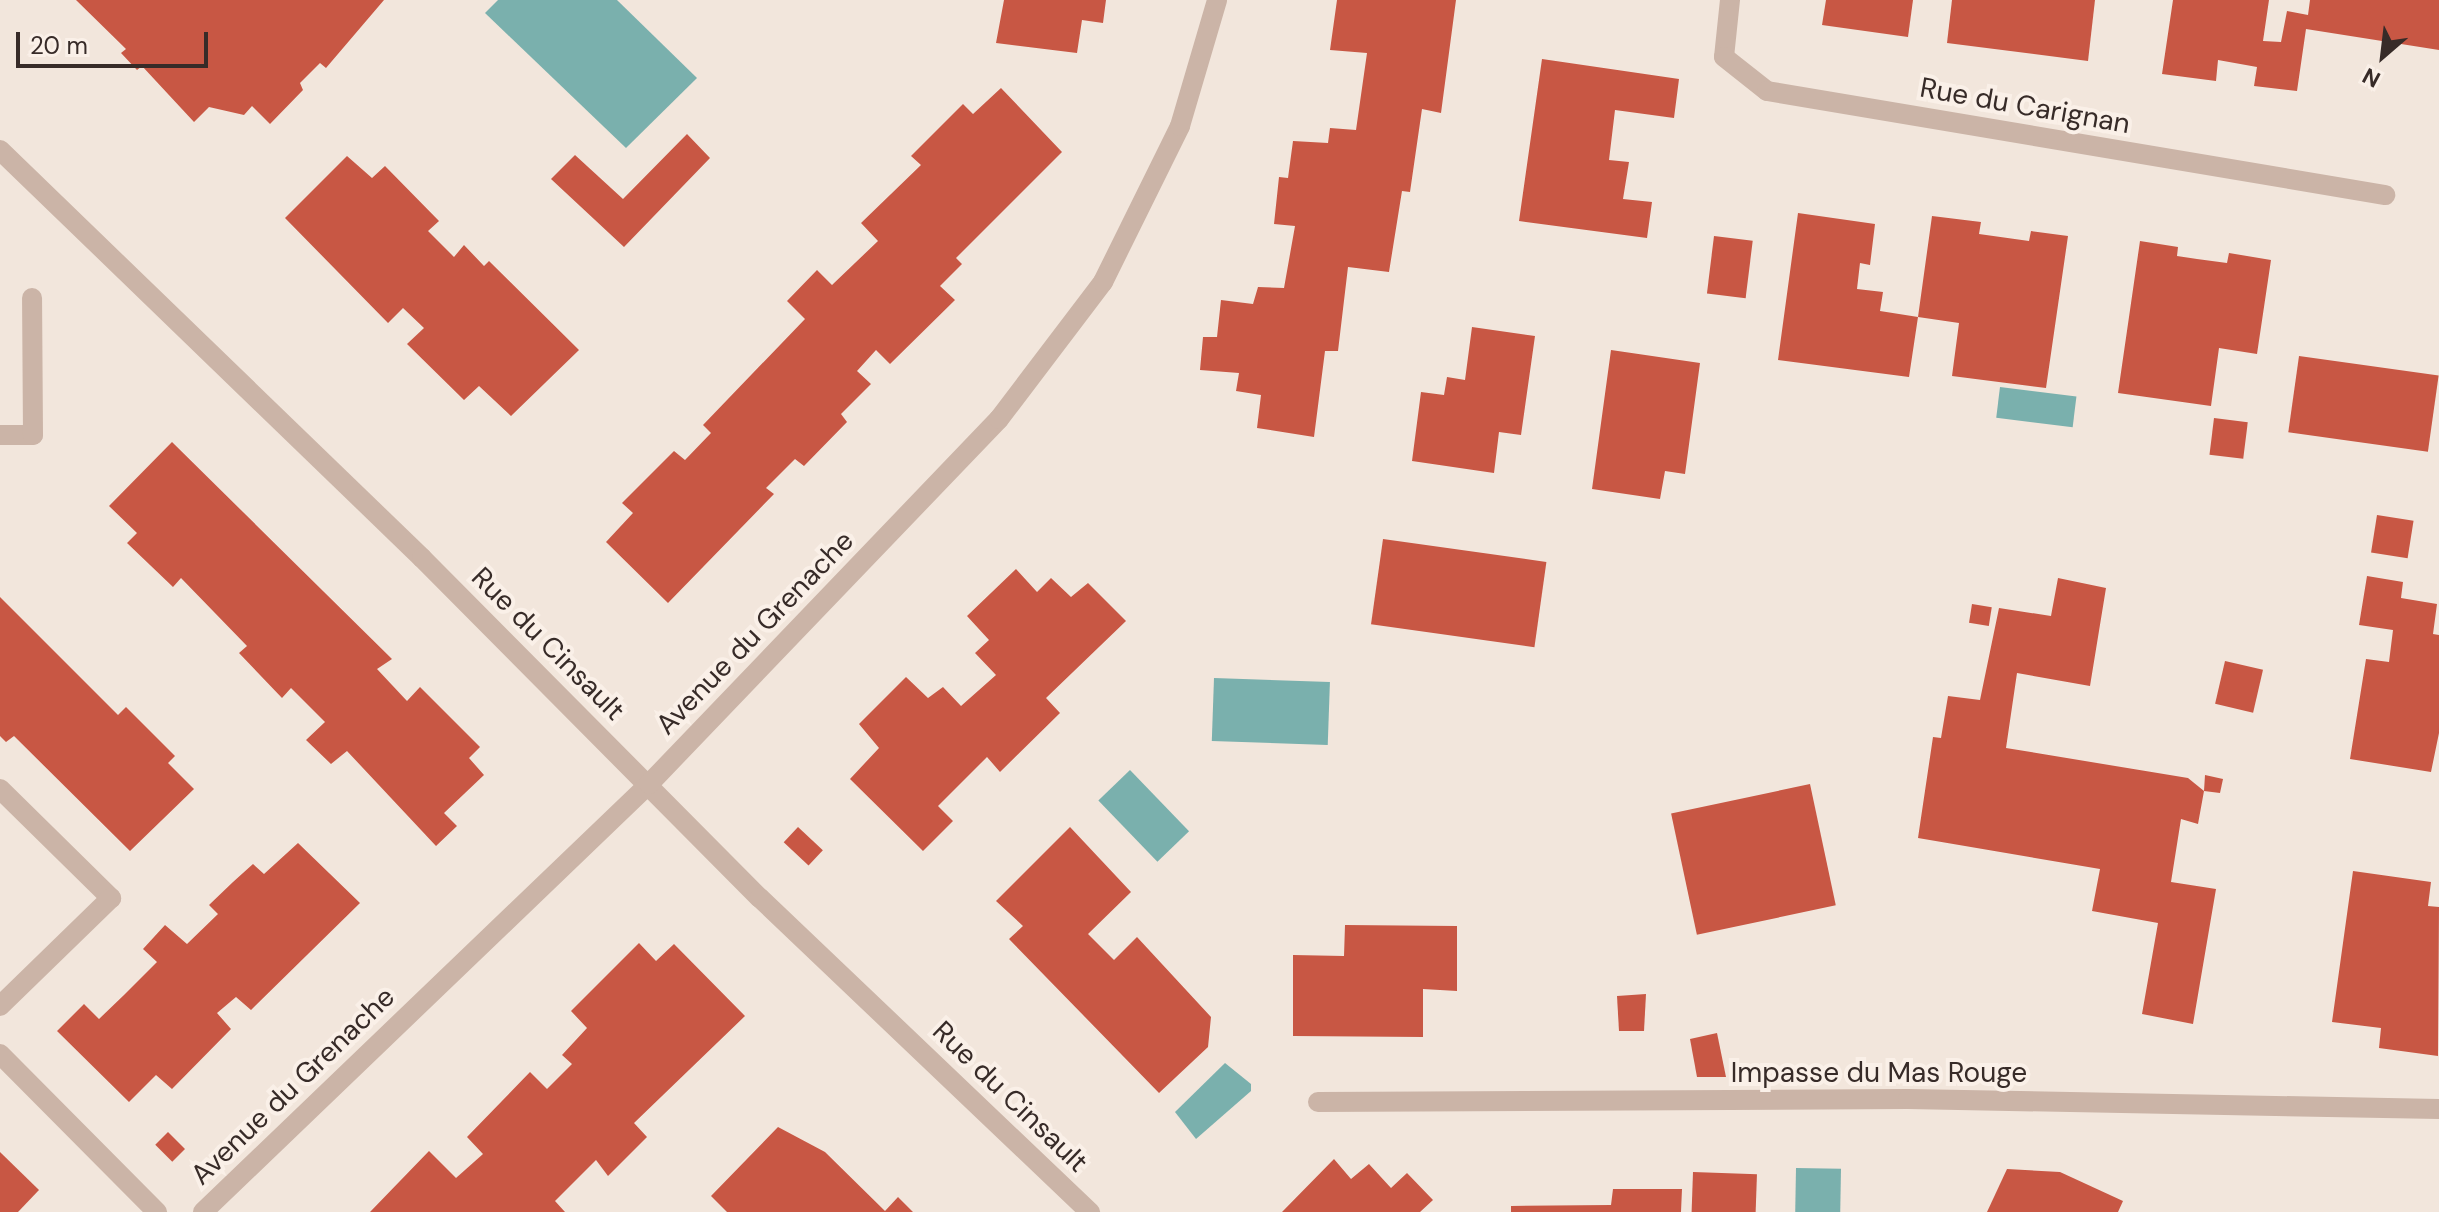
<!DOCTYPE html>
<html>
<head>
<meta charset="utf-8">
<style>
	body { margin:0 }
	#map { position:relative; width:2439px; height:1212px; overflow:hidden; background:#f2e6dc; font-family:"DM Sans",sans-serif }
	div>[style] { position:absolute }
	.water>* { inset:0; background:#7ab0ad; transform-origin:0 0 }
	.building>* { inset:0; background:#c85744; transform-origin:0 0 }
	.service>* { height:20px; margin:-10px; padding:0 10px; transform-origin:10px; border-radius:10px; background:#cbb4a7 }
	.minor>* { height:20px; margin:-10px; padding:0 10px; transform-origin:10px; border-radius:10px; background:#cbb4a7 }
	span { translate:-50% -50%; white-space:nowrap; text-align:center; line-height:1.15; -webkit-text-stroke:8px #faf0e8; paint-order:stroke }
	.street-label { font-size:28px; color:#372b28 }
	.north { position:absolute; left:2343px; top:16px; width:80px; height:80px; -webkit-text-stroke:6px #faf0e8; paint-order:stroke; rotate:208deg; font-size:22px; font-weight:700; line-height:32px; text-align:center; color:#372b28 }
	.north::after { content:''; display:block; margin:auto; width:28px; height:36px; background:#372b28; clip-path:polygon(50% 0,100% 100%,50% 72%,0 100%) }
	.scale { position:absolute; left:16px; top:32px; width:192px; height:36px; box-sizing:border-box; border:4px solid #372b28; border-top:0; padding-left:10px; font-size:24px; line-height:28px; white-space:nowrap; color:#372b28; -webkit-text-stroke:6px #faf0e8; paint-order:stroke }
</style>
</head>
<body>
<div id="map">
	<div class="water">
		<div style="clip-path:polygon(498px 0,617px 0,697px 78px,626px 148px,485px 13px)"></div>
		<div style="left:2000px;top:387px;width:77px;height:31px;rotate:7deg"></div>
		<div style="left:1214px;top:678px;width:116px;height:63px;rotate:2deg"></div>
		<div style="left:1130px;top:770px;width:85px;height:44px;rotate:46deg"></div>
		<div style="clip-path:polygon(1225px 1063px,1251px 1084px,1251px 1091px,1196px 1139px,1175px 1112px)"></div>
		<div style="left:1796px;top:1168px;width:45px;height:44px;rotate:1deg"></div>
	</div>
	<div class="building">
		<div style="clip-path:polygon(76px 0,384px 0,326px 68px,320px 63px,300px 83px,303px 90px,270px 124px,252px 106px,244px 115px,209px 107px,194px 122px,142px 66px,137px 70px,121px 53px,126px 49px)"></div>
		<div style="clip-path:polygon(1004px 0,1106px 0,1103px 23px,1082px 20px,1077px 53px,996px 43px)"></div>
		<div style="clip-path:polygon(1337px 0,1456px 0,1441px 113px,1422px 109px,1410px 192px,1402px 191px,1389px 272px,1348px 267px,1338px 351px,1325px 351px,1314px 437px,1257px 428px,1261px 395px,1236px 391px,1239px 373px,1200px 370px,1203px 337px,1217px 337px,1221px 300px,1253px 304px,1258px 287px,1284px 288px,1295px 226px,1274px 224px,1279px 177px,1288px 178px,1293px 141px,1328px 143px,1330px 128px,1356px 130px,1367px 53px,1330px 50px)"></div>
		<div style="clip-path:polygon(1826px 0,1913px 0,1908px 37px,1822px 25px)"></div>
		<div style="clip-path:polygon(1952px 0,2095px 0,2088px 61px,1947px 43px)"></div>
		<div style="clip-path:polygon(2173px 0,2269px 0,2263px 41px,2281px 42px,2287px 11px,2308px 15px,2310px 0,2439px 0,2439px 50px,2306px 29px,2297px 91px,2254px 86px,2257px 67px,2218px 60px,2216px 81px,2162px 74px)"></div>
		<div style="clip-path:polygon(1542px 59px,1679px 79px,1674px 118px,1615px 110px,1609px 160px,1629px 162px,1623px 199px,1652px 202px,1647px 238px,1519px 221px)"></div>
		<div style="clip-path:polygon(1001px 88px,1062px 152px,956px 258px,962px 264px,940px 286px,955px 300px,890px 364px,876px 350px,857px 371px,871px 384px,841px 414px,847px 422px,804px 466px,795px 459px,766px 488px,774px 494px,668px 603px,606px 542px,633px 513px,622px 503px,674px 451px,685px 460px,711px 433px,703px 425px,805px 319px,787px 301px,817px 270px,832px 285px,878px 241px,861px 223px,921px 165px,911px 156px,963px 104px,973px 114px)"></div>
		<div style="clip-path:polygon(687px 134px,710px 158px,624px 247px,551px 179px,575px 155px,623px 199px)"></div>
		<div style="clip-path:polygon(347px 156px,372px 178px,385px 166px,439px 221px,428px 231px,454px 257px,464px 245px,484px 266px,489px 261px,579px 350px,511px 416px,479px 386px,464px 400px,407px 344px,424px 328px,403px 308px,388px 323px,285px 218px)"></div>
		<div style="clip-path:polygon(1798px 213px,1875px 224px,1870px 265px,1860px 263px,1857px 289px,1883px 292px,1880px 311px,1918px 317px,1909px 377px,1778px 360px)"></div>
		<div style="clip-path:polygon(1932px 216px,1981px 222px,1979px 234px,2029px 241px,2031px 231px,2068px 236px,2046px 388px,1952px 376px,1959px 323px,1918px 317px)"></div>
		<div style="left:1714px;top:236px;width:39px;height:58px;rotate:7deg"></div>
		<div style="clip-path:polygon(2140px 241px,2178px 247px,2177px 256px,2197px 259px,2227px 263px,2229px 253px,2271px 260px,2257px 354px,2219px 348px,2211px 406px,2118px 393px)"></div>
		<div style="clip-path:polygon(1472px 327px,1535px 336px,1521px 435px,1499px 432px,1494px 473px,1412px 461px,1421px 392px,1444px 395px,1447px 377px,1465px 380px)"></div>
		<div style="clip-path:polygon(1611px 350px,1700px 363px,1685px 474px,1665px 471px,1660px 499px,1592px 489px)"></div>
		<div style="left:2299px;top:356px;width:141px;height:77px;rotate:8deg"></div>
		<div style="left:2214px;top:418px;width:34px;height:37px;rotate:7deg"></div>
		<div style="clip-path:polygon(172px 442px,392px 659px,377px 669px,407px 701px,420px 687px,480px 747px,469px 758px,484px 775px,444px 813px,457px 826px,436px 846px,347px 751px,331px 764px,306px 740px,325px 722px,291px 688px,282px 698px,239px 653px,247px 646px,181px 578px,173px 587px,127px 543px,137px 533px,109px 506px)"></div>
		<div style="left:2377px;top:515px;width:37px;height:38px;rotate:9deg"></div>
		<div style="left:1383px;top:539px;width:165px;height:86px;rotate:8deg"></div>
		<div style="clip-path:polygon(1016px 569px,1037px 592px,1051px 578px,1071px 597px,1088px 583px,1126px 621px,1046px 698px,1060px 713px,1000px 772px,987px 757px,938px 806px,953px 821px,923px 851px,850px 779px,879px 748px,859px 724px,906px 677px,928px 698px,943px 687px,961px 706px,996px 675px,975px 653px,989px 640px,967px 616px)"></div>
		<div style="clip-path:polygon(2367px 576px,2403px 582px,2401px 598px,2437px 604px,2433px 634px,2439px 635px,2439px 733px,2431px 772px,2350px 759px,2366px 659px,2389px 662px,2393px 630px,2359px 625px)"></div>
		<div style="clip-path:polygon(2058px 578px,2106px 588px,2090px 686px,2017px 673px,2006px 748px,2188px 778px,2204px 791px,2198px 824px,2181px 819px,2171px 882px,2216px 889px,2193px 1024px,2142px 1014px,2158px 923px,2092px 911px,2100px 869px,1918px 838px,1933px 737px,1941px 738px,1948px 696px,1980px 700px,1999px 608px,2051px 616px)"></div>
		<div style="clip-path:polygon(0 597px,118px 715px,126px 707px,175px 756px,168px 763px,194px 789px,130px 851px,14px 736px,6px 742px,0 736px)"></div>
		<div style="left:1972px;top:604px;width:20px;height:19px;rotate:9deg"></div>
		<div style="left:2225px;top:661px;width:39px;height:44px;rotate:13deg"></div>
		<div style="clip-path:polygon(2205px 775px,2223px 779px,2220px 793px,2204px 791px)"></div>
		<div style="left:1810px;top:784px;width:124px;height:142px;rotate:78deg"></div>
		<div style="left:798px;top:827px;width:34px;height:21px;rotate:43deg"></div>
		<div style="clip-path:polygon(1070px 827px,1131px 892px,1088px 934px,1114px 960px,1137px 937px,1211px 1017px,1208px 1047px,1159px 1093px,1009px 939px,1023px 926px,996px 901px)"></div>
		<div style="clip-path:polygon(298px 843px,360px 903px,251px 1010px,236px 997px,217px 1013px,231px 1029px,172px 1089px,156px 1075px,129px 1102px,57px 1031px,84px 1004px,99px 1019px,124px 995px,157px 962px,143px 949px,165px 925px,187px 944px,218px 914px,209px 905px,233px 882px,253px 864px,264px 874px)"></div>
		<div style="clip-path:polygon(2353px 871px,2431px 882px,2428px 906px,2439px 907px,2438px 1056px,2379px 1048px,2381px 1028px,2332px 1022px)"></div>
		<div style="clip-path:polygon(1345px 925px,1457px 926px,1457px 991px,1423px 989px,1423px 1037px,1293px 1036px,1293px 955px,1344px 956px)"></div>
		<div style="clip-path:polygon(639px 943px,656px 961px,674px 944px,745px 1016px,634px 1123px,647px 1137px,608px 1176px,596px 1160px,555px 1201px,565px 1212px,370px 1212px,429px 1151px,456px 1178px,483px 1154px,467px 1137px,530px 1072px,547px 1089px,572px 1064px,562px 1055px,587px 1028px,571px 1011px)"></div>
		<div style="clip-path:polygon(1646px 994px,1644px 1031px,1619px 1031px,1617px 996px)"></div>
		<div style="clip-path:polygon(1717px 1033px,1726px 1077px,1697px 1077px,1690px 1039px)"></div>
		<div style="clip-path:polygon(778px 1127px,825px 1152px,885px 1211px,898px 1197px,913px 1212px,727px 1212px,711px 1196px)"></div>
		<div style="left:168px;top:1132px;width:24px;height:18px;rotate:45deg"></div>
		<div style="clip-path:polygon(0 1152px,39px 1190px,18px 1212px,0 1212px)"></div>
		<div style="clip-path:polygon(1334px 1159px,1351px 1179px,1369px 1164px,1391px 1188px,1407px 1173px,1433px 1200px,1420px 1212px,1282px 1212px)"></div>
		<div style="clip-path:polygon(2007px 1169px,2060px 1172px,2123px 1201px,2118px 1212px,1987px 1212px)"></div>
		<div style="left:1693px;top:1172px;width:64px;height:40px;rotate:2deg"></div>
		<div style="clip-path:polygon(1613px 1189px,1682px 1189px,1681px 1212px,1511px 1212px,1511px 1206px,1611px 1205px)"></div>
	</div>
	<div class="service">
		<div style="left:0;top:435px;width:33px"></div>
		<div style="left:33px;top:435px;width:137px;rotate:-90.4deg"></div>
	</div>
	<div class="minor">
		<div style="left:1730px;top:0;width:57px;rotate:96deg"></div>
		<div style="left:1724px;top:57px;width:55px;rotate:38.3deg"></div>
		<div style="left:1767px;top:91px;width:627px;rotate:9.55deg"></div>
		<div style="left:0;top:150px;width:587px;rotate:44.03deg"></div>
		<div style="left:422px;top:558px;width:479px;rotate:45.2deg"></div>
		<div style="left:760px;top:898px;width:456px;rotate:43.6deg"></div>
		<div style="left:0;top:789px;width:156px;rotate:44.5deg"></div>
		<div style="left:111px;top:898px;width:155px;rotate:135.8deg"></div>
		<div style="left:0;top:1054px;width:223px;rotate:45.2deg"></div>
		<div style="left:1318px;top:1102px;width:590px;rotate:-0.29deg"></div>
		<div style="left:1908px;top:1099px;width:531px;rotate:1.08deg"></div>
		<div style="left:203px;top:1212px;width:618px;rotate:-43.82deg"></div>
		<div style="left:649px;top:784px;width:506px;rotate:-46.2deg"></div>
		<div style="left:999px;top:419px;width:172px;rotate:-52.8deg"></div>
		<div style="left:1103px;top:282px;width:174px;rotate:-63.7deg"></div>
		<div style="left:1180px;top:126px;width:131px;rotate:-73.6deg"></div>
	</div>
	<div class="street-label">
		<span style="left:2025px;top:106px;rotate:10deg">Rue du Carignan</span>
		<span style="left:755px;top:633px;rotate:-46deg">Avenue du Grenache</span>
		<span style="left:548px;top:644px;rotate:45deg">Rue du Cinsault</span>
		<span style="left:1879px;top:1073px">Impasse du Mas Rouge</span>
		<span style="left:293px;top:1086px;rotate:-44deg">Avenue du Grenache</span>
		<span style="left:1010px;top:1097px;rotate:44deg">Rue du Cinsault</span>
	</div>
	<div class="north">N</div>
	<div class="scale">20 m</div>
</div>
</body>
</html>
